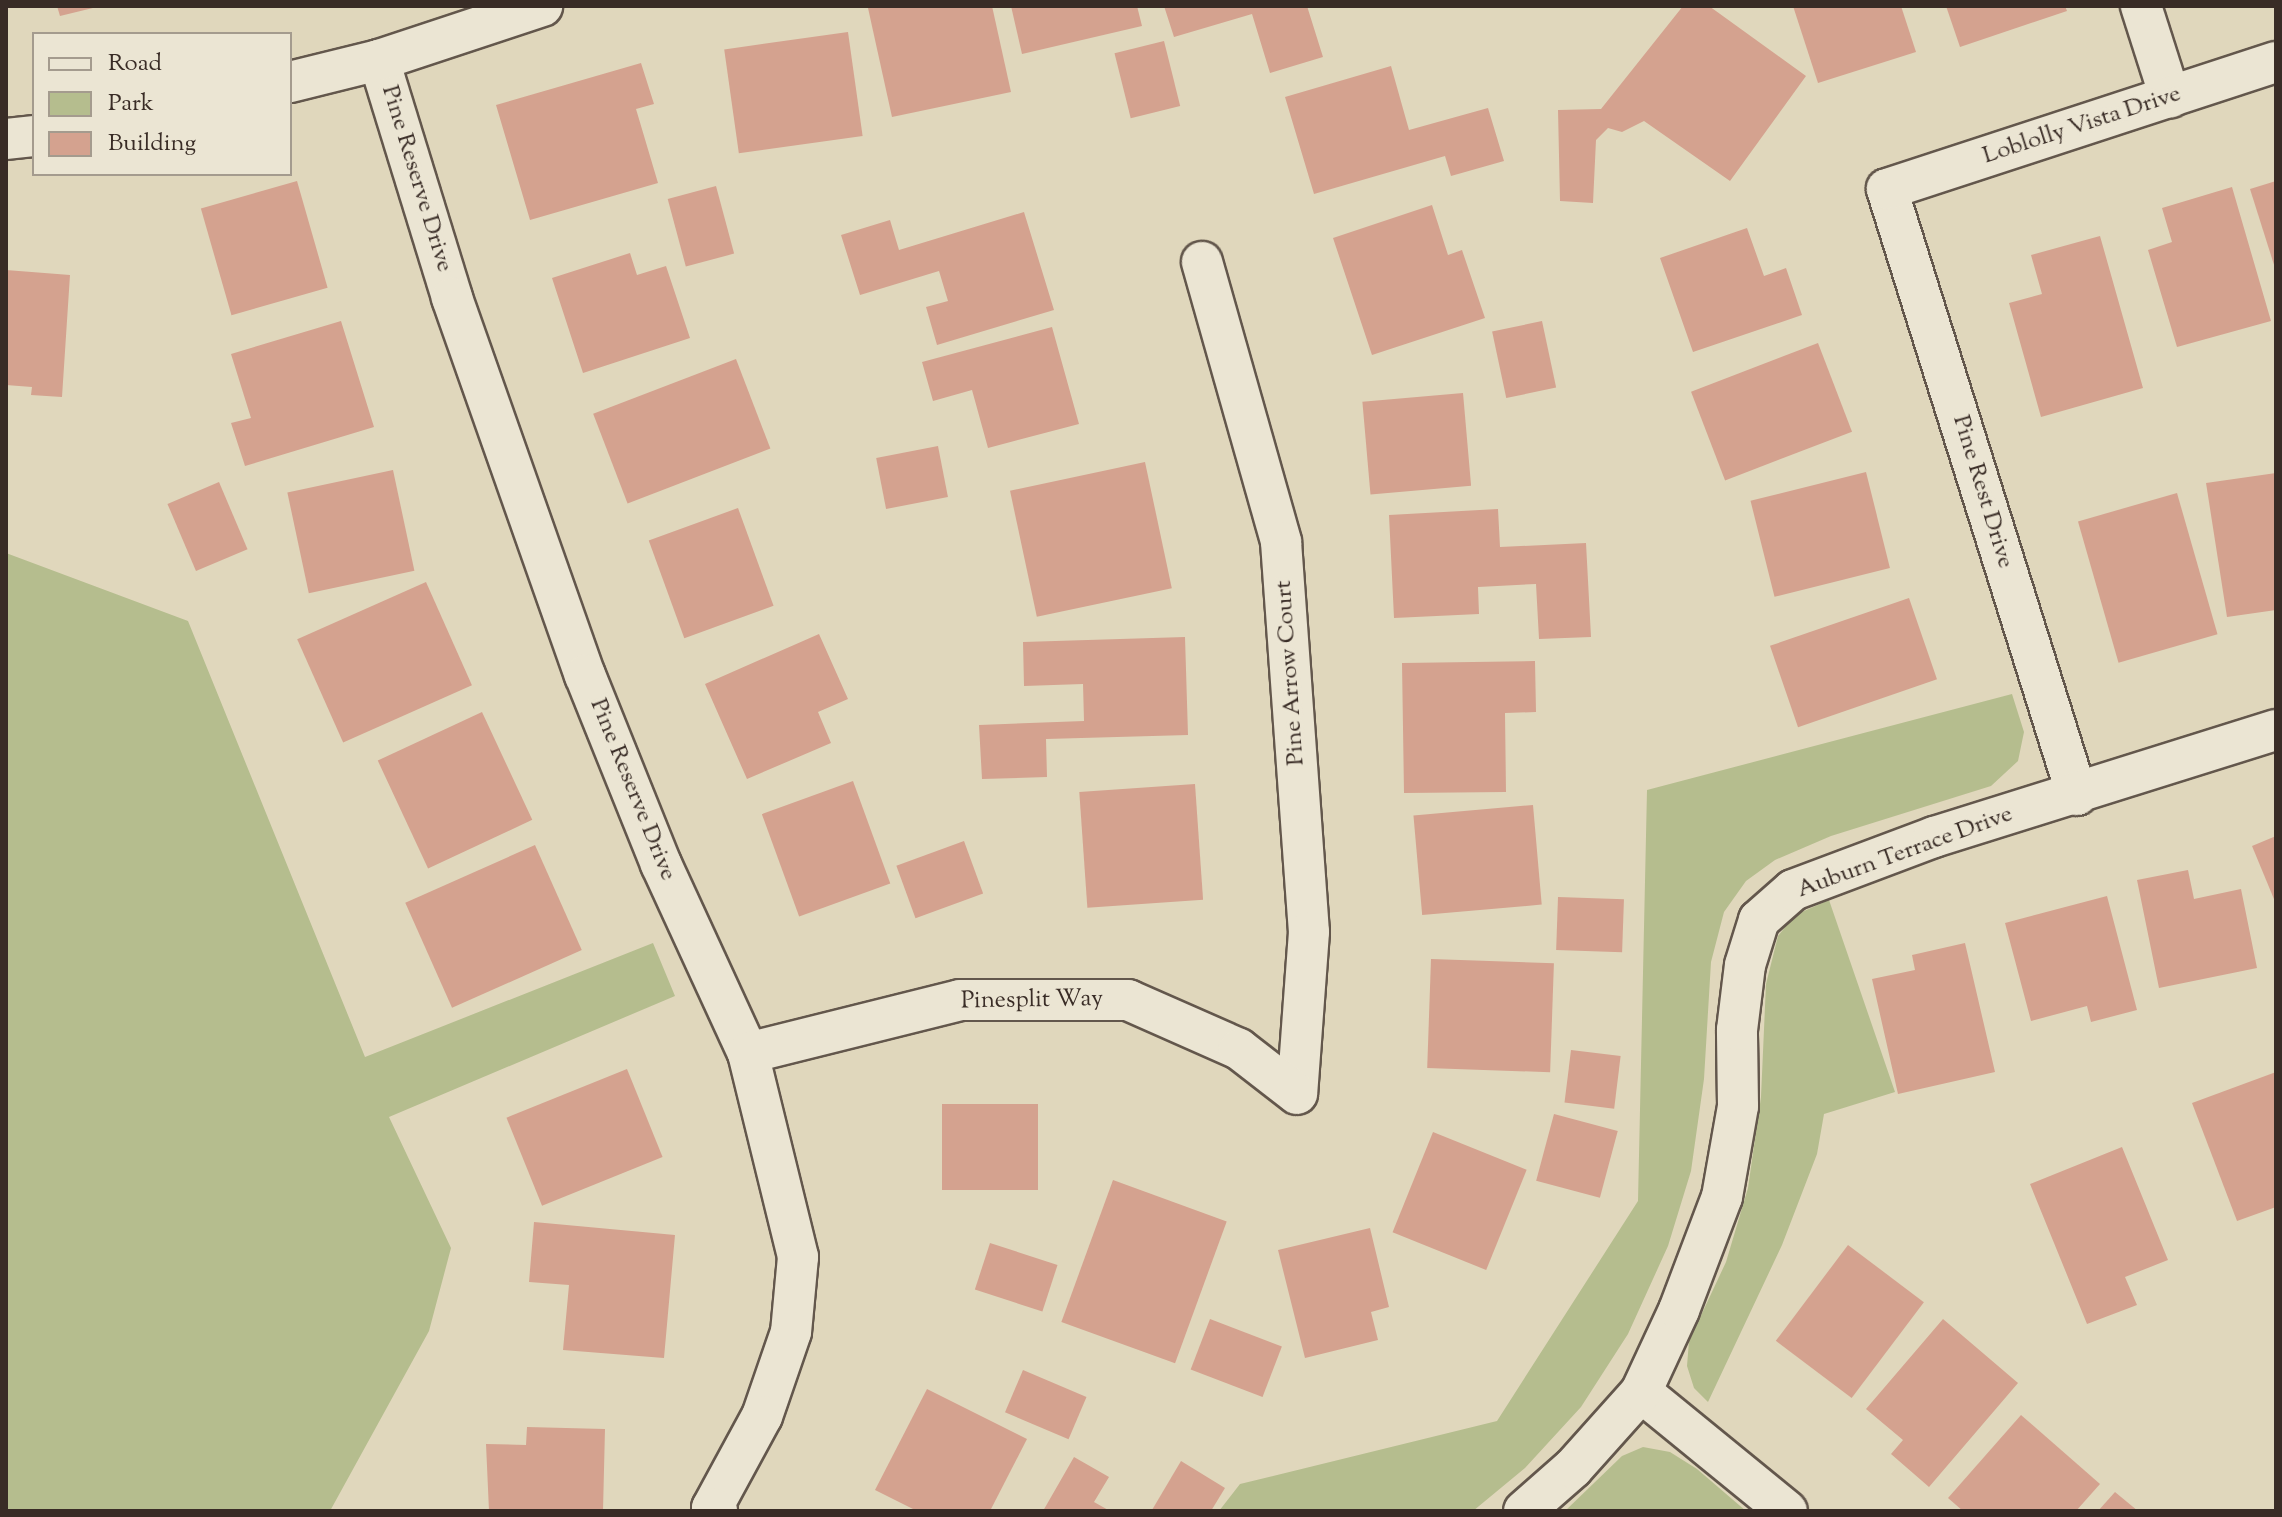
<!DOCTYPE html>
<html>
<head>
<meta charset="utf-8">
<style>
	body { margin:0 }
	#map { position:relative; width:2282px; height:1517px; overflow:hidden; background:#e0d7bc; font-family:"Sorts Mill Goudy",serif }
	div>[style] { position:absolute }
	.green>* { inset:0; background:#b5bd8e }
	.building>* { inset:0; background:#d4a28f; transform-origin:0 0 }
	.roads { filter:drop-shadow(2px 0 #63574c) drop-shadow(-2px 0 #63574c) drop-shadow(0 2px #63574c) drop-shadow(0 -2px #63574c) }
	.street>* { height:40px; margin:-20px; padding:0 20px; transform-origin:20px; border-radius:20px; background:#ebe5d3 }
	span { translate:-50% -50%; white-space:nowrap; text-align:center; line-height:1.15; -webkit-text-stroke:7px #ebe5d3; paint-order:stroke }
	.street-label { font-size:24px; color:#392c26 }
	.frame { position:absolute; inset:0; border:8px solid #392c26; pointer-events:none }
	.legend { position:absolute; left:32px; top:32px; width:260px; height:144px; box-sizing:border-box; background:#ebe5d3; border:2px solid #a49b8e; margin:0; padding:10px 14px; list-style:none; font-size:24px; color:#392c26 }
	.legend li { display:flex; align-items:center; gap:16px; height:40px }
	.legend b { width:40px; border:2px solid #a49b8e }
</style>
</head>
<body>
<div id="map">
	<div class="green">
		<div style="clip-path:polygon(6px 553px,188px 621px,365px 1057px,653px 943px,675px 996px,389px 1117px,451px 1248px,429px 1331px,330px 1511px,6px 1511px)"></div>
		<div style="clip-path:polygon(2012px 694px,2024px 732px,2018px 761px,1991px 786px,1831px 836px,1775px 860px,1746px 881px,1724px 912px,1711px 962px,1704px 1079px,1691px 1171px,1668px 1246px,1628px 1334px,1581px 1407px,1525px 1468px,1473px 1511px,1219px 1511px,1240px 1484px,1497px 1421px,1638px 1201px,1647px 790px)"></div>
		<div style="clip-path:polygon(1829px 900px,1895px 1092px,1824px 1114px,1817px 1154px,1782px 1245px,1708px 1402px,1694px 1388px,1687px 1366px,1689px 1341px,1726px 1262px,1748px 1188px,1761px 1097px,1766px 984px,1778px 936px,1795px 915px)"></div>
		<div style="clip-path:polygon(1643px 1447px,1670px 1452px,1697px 1469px,1746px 1511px,1565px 1511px,1622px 1456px)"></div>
	</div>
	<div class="building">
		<div style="clip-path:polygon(57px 6px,97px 6px,97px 7px,60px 16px)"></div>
		<div style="clip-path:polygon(880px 6px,992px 6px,1011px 92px,892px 117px,868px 8px)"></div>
		<div style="clip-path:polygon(1011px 6px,1137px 6px,1142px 26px,1022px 54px)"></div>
		<div style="clip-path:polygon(1164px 6px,1307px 6px,1323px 57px,1270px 73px,1252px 14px,1174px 37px)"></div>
		<div style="clip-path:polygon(1683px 6px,1709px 6px,1806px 76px,1730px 181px,1644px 121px,1622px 132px,1608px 128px,1596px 140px,1593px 203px,1560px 201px,1558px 110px,1601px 109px)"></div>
		<div style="clip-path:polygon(1793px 6px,1901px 6px,1916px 52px,1818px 83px)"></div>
		<div style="clip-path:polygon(1946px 6px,2065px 6px,2067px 11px,1960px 47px)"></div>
		<div style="left:848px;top:32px;width:105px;height:125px;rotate:82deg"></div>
		<div style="left:1164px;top:41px;width:67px;height:51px;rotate:76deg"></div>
		<div style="clip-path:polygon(641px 63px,654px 104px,636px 109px,658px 183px,530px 220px,496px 105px)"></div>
		<div style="clip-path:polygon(1391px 66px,1409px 130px,1488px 108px,1504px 161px,1451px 176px,1445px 156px,1314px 194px,1285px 97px)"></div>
		<div style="left:297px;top:181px;width:111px;height:100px;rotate:74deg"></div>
		<div style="clip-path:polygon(2276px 181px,2276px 268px,2275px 268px,2250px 189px)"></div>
		<div style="left:716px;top:186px;width:70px;height:50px;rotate:75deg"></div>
		<div style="clip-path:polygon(2232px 187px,2271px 321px,2177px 347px,2148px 250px,2172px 242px,2162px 208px)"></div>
		<div style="clip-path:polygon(1432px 205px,1448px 255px,1462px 250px,1485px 318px,1372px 355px,1333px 238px)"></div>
		<div style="clip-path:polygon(1024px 212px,1054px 310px,937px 345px,926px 307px,948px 301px,939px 271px,860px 295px,841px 235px,890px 220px,899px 250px)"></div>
		<div style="clip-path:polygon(1747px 228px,1764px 276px,1786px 268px,1802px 315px,1693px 352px,1660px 258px)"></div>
		<div style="clip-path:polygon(2100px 236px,2143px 388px,2041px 417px,2009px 303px,2042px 294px,2031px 255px)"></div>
		<div style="clip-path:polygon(630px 253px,637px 275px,666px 266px,690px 338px,583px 373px,552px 278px)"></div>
		<div style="clip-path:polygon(6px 270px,70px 275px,62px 397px,31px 395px,32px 387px,6px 385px)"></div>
		<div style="clip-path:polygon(341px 321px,374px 427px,245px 466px,231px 423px,251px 418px,231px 354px)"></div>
		<div style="left:1542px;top:321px;width:68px;height:51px;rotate:78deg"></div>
		<div style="clip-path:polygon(1052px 327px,1079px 424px,988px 448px,972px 390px,933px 401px,922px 362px)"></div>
		<div style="left:1818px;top:343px;width:95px;height:136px;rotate:69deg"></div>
		<div style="left:736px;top:359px;width:96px;height:153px;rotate:69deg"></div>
		<div style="left:1463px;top:393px;width:93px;height:101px;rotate:85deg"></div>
		<div style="left:938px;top:446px;width:52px;height:63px;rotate:79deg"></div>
		<div style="left:1145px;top:462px;width:129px;height:138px;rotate:78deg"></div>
		<div style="left:393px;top:470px;width:103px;height:108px;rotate:78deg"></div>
		<div style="left:1866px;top:472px;width:99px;height:119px;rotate:76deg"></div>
		<div style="clip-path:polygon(2276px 473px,2276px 610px,2227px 617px,2206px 483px)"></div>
		<div style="left:219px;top:482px;width:73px;height:56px;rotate:67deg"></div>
		<div style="left:2177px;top:493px;width:147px;height:103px;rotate:74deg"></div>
		<div style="left:738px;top:508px;width:104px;height:95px;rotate:70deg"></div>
		<div style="clip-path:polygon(1498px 509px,1500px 547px,1586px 543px,1591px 637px,1539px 639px,1536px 584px,1478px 587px,1479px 614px,1394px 618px,1389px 515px)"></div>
		<div style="left:426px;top:582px;width:113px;height:141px;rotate:66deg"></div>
		<div style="left:1909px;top:598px;width:86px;height:147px;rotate:71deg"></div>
		<div style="clip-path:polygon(819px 634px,848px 699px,818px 712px,831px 743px,747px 779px,705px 684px)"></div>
		<div style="clip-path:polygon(1185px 637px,1188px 735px,1046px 739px,1047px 777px,982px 779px,979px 725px,1084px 721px,1083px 684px,1024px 686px,1023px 642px)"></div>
		<div style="clip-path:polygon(1535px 661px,1536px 712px,1505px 713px,1506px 792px,1404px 793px,1402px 663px)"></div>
		<div style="left:482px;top:712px;width:119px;height:115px;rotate:65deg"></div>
		<div style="left:853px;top:781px;width:109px;height:97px;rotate:70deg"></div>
		<div style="left:1195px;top:784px;width:116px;height:116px;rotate:86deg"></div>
		<div style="left:1533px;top:805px;width:100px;height:120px;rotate:85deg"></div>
		<div style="clip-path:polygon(2276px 836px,2276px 904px,2252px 846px)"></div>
		<div style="left:964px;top:841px;width:56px;height:72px;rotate:70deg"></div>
		<div style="left:535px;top:845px;width:115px;height:142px;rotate:66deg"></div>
		<div style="clip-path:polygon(2188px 870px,2194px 899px,2241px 889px,2257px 968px,2159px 988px,2137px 880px)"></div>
		<div style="clip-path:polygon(2107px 896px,2137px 1010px,2091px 1022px,2087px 1006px,2031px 1021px,2005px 923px)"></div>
		<div style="left:1558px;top:897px;width:66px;height:53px;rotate:2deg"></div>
		<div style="clip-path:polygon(1965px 943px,1995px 1072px,1898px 1094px,1872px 979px,1915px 970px,1912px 955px)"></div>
		<div style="left:1431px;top:959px;width:123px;height:109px;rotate:2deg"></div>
		<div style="left:1571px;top:1050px;width:50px;height:53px;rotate:7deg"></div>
		<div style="left:627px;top:1069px;width:95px;height:130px;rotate:68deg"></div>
		<div style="clip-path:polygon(2276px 1072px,2276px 1207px,2237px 1221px,2192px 1103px)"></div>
		<div style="left:942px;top:1104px;width:96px;height:86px"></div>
		<div style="left:1554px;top:1114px;width:66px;height:69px;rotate:15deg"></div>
		<div style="left:1433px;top:1132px;width:101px;height:108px;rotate:22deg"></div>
		<div style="clip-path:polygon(2122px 1147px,2168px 1260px,2125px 1277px,2137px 1305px,2087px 1324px,2030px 1184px)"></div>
		<div style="left:1113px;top:1180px;width:121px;height:151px;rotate:20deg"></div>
		<div style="clip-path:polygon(534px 1222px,675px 1235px,664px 1358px,563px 1350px,569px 1285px,529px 1282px)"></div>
		<div style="clip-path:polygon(1370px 1228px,1389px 1307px,1371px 1312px,1378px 1340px,1305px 1358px,1278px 1250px)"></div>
		<div style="left:990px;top:1243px;width:71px;height:49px;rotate:18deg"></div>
		<div style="left:1848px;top:1245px;width:95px;height:120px;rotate:37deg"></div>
		<div style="left:1210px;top:1319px;width:77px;height:54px;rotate:21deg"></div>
		<div style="clip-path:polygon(1943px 1319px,2018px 1383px,1929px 1487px,1891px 1454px,1903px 1440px,1866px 1409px)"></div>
		<div style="left:1023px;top:1370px;width:69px;height:46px;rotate:23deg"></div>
		<div style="clip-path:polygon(927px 1389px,1027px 1439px,990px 1511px,917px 1511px,875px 1490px)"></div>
		<div style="clip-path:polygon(2021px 1415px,2100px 1484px,2076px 1511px,1963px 1511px,1948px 1498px)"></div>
		<div style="clip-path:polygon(527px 1427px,605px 1429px,603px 1511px,489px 1511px,486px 1444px,526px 1445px)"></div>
		<div style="clip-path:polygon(1074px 1457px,1109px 1477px,1094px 1502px,1110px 1511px,1043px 1511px)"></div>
		<div style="clip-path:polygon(1181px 1461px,1225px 1488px,1211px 1511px,1152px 1510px)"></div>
		<div style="clip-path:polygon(2115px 1492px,2138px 1511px,2098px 1511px)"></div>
	</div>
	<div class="roads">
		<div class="street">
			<div style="left:2141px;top:6px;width:96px;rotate:72.3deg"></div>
			<div style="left:379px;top:60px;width:249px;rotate:72.9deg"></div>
			<div style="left:452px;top:298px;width:400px;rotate:70.6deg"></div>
			<div style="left:585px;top:675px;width:204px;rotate:68.1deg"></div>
			<div style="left:661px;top:864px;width:208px;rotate:65.3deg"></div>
			<div style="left:748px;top:1053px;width:210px;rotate:76.2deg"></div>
			<div style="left:798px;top:1257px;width:75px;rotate:95.3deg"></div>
			<div style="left:791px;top:1332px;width:89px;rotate:109deg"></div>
			<div style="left:762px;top:1416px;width:105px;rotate:118.5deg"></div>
			<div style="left:712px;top:1508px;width:6px;rotate:31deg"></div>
			<div style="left:290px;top:82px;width:92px;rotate:-13.9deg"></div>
			<div style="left:379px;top:60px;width:172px;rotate:-18.3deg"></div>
			<div style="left:6px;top:139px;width:28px;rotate:-6deg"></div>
			<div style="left:1202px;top:262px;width:291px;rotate:74.2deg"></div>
			<div style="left:1281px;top:542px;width:391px;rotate:85.9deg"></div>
			<div style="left:1309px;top:932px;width:162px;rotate:94.2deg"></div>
			<div style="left:2077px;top:795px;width:635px;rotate:-107.41deg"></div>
			<div style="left:1887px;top:189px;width:409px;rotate:-18.1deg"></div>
			<div style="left:748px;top:1053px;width:219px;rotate:-14deg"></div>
			<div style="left:960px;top:1000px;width:168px"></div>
			<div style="left:1128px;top:1000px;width:121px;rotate:23.8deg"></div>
			<div style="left:1239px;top:1049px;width:73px;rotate:37.8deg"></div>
			<div style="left:1641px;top:1392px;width:188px;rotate:39.2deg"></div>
			<div style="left:1524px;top:1511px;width:65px;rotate:-41.3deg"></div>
			<div style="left:1573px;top:1468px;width:102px;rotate:-48.2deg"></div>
			<div style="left:1641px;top:1392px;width:90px;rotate:-65.1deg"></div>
			<div style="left:1679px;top:1310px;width:121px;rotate:-69.2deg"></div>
			<div style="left:1722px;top:1197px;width:92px;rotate:-80deg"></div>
			<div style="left:1738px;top:1106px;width:76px;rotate:-90.8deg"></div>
			<div style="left:1737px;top:1030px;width:65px;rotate:-83deg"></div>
			<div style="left:1745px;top:965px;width:47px;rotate:-72.7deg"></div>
			<div style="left:1759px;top:920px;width:45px;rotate:-41.4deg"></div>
			<div style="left:1793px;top:890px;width:151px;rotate:-20.6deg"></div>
			<div style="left:1934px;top:837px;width:358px;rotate:-17.4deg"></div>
		</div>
	</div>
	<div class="street-label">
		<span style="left:2082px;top:126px;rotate:-18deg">Loblolly Vista Drive</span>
		<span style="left:416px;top:179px;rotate:73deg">Pine Reserve Drive</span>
		<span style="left:1982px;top:492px;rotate:73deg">Pine Rest Drive</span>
		<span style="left:1291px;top:673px;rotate:-94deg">Pine Arrow Court</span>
		<span style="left:632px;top:790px;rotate:68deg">Pine Reserve Drive</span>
		<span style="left:1905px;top:853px;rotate:-20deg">Auburn Terrace Drive</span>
		<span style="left:1032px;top:1001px;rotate:-1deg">Pinesplit Way</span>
	</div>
	<div class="frame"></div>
	<ul class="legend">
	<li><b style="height:10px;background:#ebe5d3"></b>Road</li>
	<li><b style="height:22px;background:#b5bd8e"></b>Park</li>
	<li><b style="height:22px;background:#d4a28f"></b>Building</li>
	</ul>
</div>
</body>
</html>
